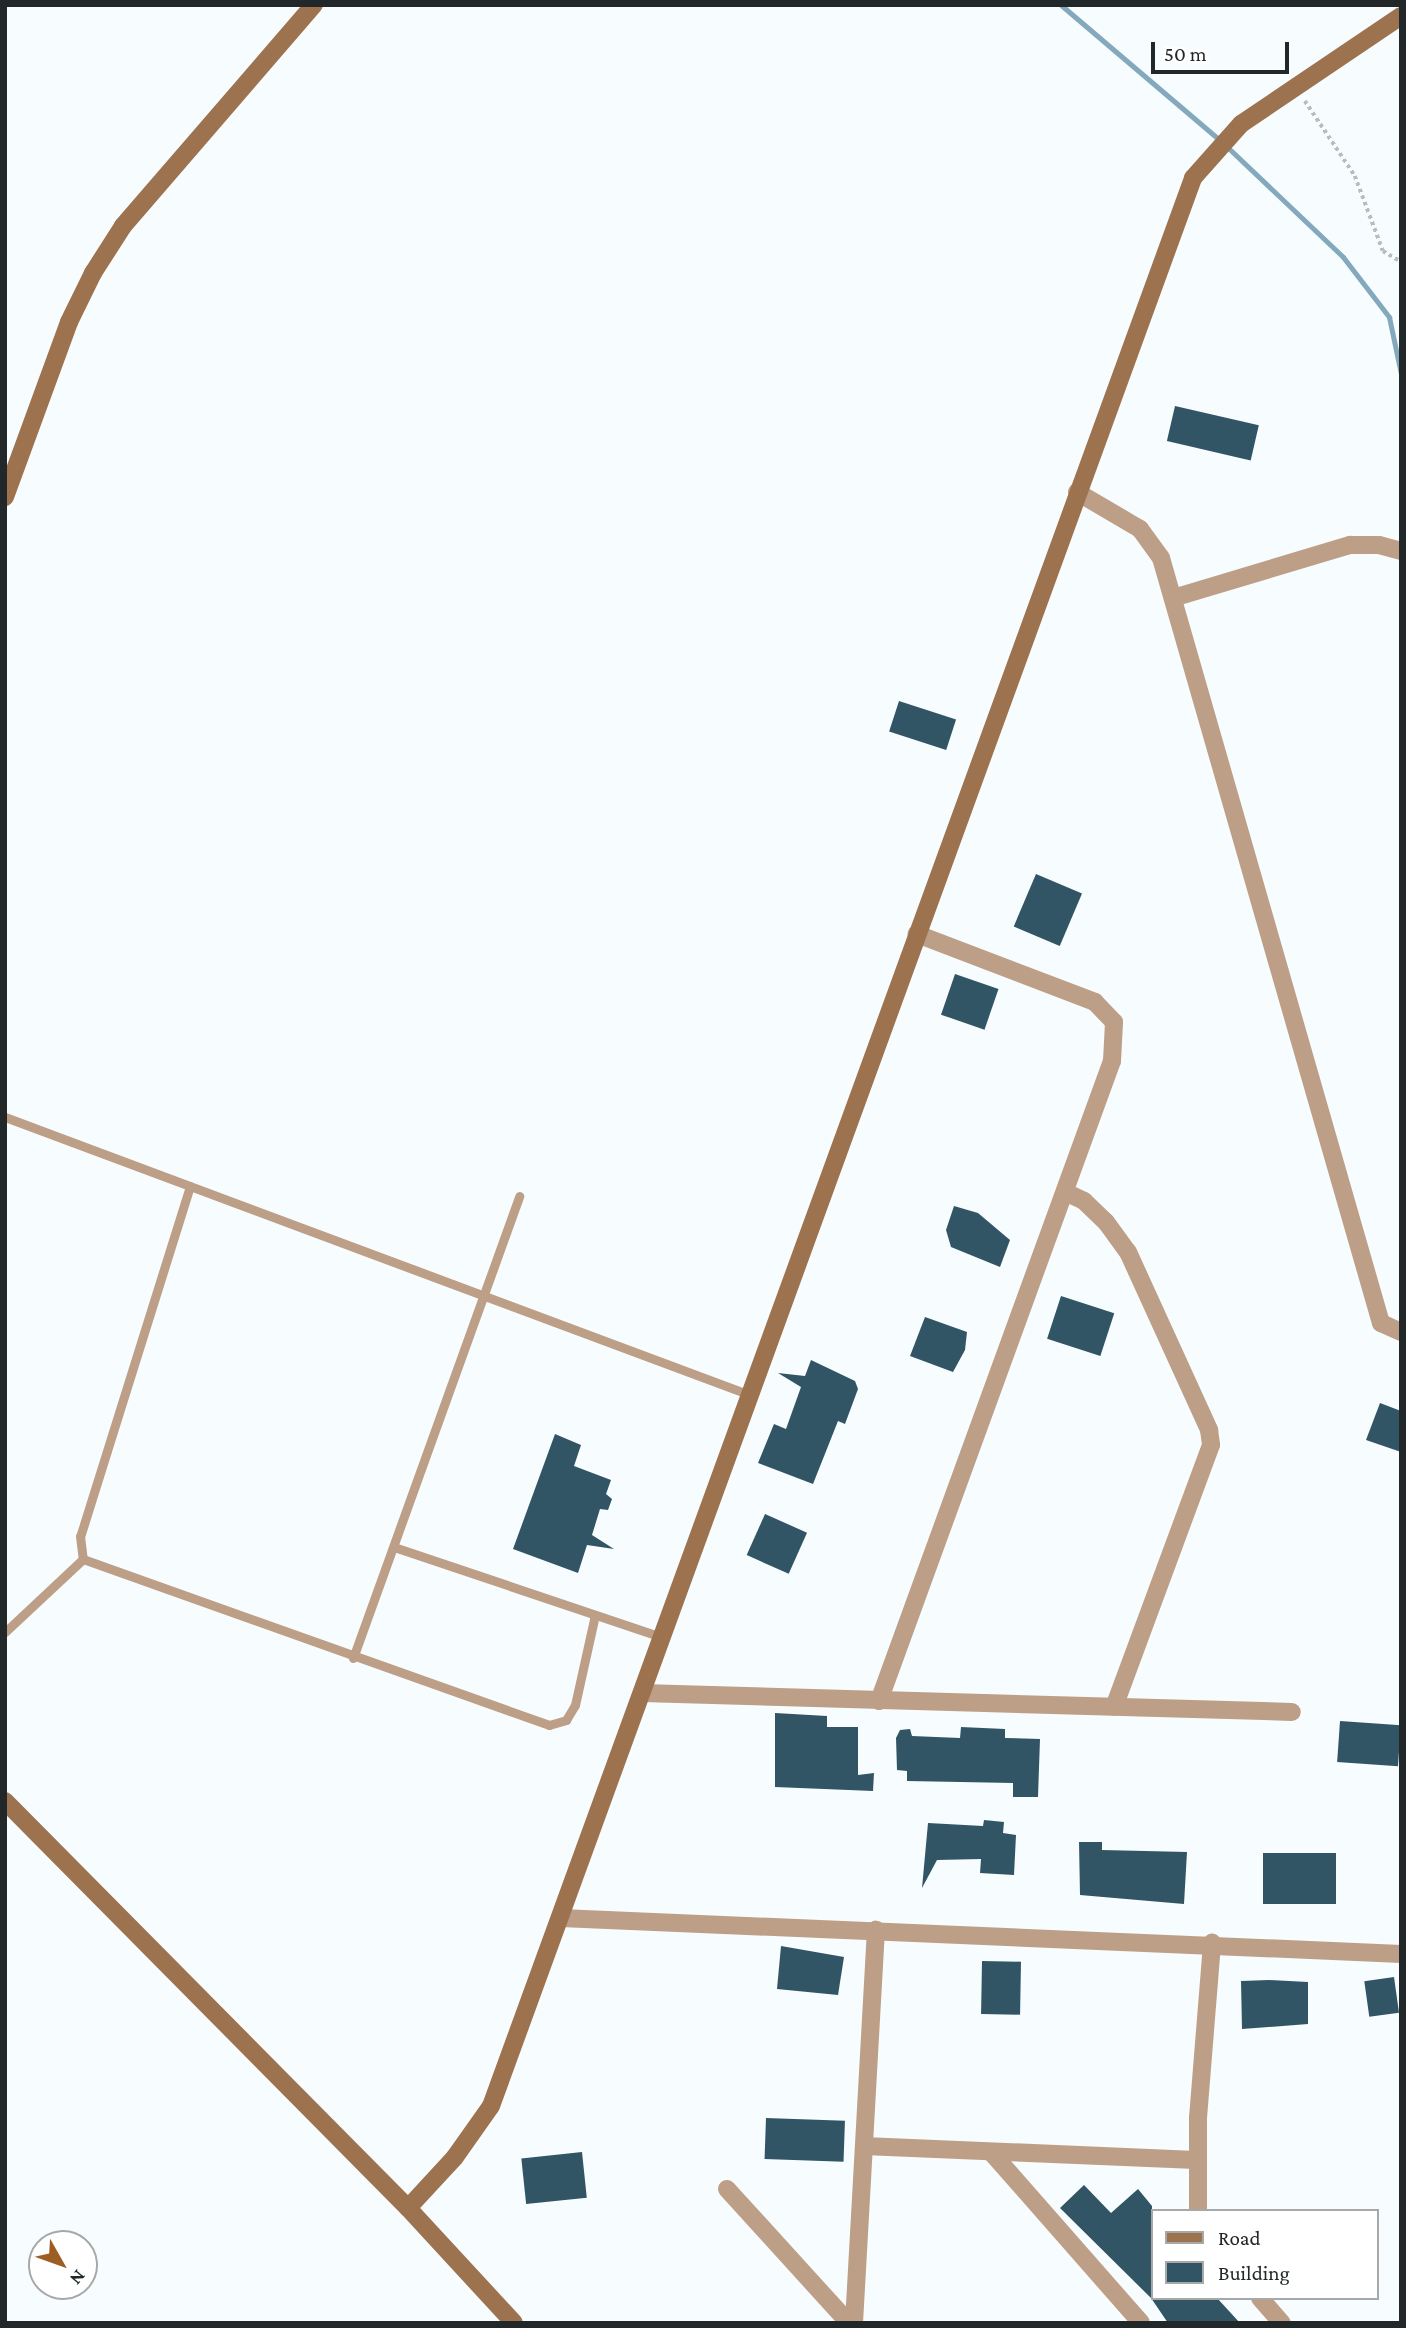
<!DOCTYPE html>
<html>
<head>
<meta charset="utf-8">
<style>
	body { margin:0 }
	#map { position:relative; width:1406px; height:2328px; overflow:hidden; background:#f7fcff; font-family:"Crimson Pro",serif }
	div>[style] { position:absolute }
	.stream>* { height:5px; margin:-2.5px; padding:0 2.5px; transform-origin:2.5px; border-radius:2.5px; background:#84a9bc }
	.building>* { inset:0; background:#325565; transform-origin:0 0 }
	.path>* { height:3.5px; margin-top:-1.75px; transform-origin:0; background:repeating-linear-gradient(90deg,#b7bcbe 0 3.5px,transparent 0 7px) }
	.lane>* { height:9px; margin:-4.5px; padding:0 4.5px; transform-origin:4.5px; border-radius:4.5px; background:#bd9f87 }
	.street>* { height:18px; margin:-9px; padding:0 9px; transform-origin:9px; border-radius:9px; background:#bd9f87 }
	.secondary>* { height:18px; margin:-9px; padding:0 9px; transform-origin:9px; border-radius:9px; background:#9d724f }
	span { translate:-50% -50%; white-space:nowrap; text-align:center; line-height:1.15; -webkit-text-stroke:7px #fff; paint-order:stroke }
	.frame { position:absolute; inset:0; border:7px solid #222729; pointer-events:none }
	.legend { position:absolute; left:1151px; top:2209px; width:228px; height:91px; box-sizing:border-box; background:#fff; border:2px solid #a7a9a9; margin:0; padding:9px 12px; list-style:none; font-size:21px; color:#222729 }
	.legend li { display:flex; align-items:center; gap:14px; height:35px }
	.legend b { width:35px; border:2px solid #a7a9a9 }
	.north { position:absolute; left:28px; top:2230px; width:70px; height:70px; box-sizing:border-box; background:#fff; border:2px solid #a7a9a9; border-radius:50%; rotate:130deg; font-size:19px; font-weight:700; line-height:28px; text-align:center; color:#222729 }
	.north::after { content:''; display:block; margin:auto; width:24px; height:32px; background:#9c5e23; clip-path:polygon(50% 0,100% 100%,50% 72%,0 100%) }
	.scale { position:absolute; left:1151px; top:42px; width:138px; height:32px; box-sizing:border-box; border:4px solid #222729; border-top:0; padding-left:9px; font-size:21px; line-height:24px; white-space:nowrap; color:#222729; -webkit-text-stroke:5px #fff; paint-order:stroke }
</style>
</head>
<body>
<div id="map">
	<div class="stream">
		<div style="left:1061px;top:5px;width:211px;rotate:40.4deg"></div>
		<div style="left:1222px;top:142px;width:167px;rotate:43.5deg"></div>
		<div style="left:1343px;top:257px;width:76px;rotate:52.5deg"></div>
		<div style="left:1389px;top:317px;width:58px;rotate:78.1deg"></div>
	</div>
	<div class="building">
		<div style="left:1175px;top:406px;width:86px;height:36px;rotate:13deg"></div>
		<div style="left:899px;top:701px;width:60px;height:32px;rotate:18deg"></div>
		<div style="left:1036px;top:874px;width:50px;height:57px;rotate:23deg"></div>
		<div style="left:955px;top:974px;width:46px;height:43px;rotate:19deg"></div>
		<div style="clip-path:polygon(954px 1206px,978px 1213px,1010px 1240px,1000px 1267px,951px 1247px,946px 1230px)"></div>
		<div style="left:1061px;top:1296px;width:56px;height:45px;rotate:18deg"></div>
		<div style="clip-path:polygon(925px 1317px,967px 1332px,965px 1350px,953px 1372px,910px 1356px)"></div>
		<div style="clip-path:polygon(811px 1360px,855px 1381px,858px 1389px,845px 1424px,838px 1421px,813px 1484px,758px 1463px,774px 1424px,786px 1429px,801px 1387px,778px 1373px,805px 1376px)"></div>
		<div style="clip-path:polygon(1380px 1403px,1401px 1411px,1401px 1452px,1366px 1440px)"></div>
		<div style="clip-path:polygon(555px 1434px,581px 1445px,574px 1466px,611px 1480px,606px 1494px,612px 1499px,608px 1510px,600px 1509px,592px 1535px,614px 1549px,587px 1545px,578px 1573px,513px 1549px)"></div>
		<div style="left:765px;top:1514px;width:46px;height:45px;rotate:24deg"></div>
		<div style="clip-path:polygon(775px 1713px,827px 1716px,827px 1727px,858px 1727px,858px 1775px,874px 1773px,873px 1791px,775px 1787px)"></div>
		<div style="left:1340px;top:1721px;width:61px;height:41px;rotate:4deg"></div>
		<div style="clip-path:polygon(961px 1727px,1005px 1729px,1005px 1738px,1040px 1739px,1038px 1797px,1013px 1797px,1013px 1783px,907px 1781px,907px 1771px,897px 1770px,896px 1738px,900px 1730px,910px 1729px,912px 1736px,960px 1738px)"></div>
		<div style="clip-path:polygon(984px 1820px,1004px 1822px,1003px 1833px,1016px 1835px,1014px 1875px,980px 1873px,981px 1859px,937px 1860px,922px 1888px,928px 1823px,983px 1826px)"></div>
		<div style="clip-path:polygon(1079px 1842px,1102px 1842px,1102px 1850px,1187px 1852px,1184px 1904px,1080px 1895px)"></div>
		<div style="left:1336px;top:1853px;width:51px;height:73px;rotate:90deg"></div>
		<div style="clip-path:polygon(781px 1946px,844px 1957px,838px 1995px,777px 1989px)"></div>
		<div style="left:982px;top:1961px;width:39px;height:53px;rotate:1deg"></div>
		<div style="left:1394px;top:1977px;width:36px;height:30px;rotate:82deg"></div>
		<div style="clip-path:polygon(1269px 1980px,1308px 1982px,1308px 2024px,1242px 2029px,1241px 1981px)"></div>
		<div style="left:766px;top:2118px;width:79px;height:41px;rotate:2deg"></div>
		<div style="left:582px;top:2152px;width:46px;height:61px;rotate:84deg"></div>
		<div style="clip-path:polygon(1084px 2185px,1111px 2213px,1138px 2189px,1152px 2206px,1152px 2298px,1217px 2298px,1240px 2323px,1168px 2323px,1151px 2298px,1060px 2208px)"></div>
	</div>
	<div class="path">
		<div style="left:1305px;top:101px;width:90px;rotate:56.3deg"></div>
		<div style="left:1355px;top:176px;width:80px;rotate:69.5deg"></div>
		<div style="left:1383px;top:251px;width:21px;rotate:31deg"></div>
	</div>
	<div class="lane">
		<div style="left:5px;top:1117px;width:795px;rotate:20.46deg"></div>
		<div style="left:190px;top:1186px;width:367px;rotate:107.4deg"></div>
		<div style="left:80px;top:1536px;width:23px;rotate:83deg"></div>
		<div style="left:83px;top:1559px;width:495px;rotate:19.6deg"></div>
		<div style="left:549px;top:1725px;width:18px;rotate:-16deg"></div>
		<div style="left:566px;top:1720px;width:17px;rotate:-59deg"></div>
		<div style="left:575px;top:1705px;width:92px;rotate:-77.5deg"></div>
		<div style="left:394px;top:1547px;width:283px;rotate:18.6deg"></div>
		<div style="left:5px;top:1632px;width:107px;rotate:-43.1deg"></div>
		<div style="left:353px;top:1658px;width:491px;rotate:-70.2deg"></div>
	</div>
	<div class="street">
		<div style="left:1077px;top:492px;width:73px;rotate:30.4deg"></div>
		<div style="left:1140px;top:529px;width:36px;rotate:54deg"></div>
		<div style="left:1161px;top:558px;width:796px;rotate:73.96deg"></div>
		<div style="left:1381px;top:1323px;width:22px;rotate:24deg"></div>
		<div style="left:1173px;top:598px;width:185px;rotate:-16.7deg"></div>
		<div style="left:1350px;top:545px;width:29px"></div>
		<div style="left:1379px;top:545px;width:23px;rotate:15deg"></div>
		<div style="left:1065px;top:1192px;width:21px;rotate:25deg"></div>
		<div style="left:1084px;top:1201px;width:30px;rotate:44deg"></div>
		<div style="left:1106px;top:1222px;width:37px;rotate:54deg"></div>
		<div style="left:1128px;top:1252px;width:196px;rotate:65.5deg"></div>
		<div style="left:1209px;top:1430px;width:15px;rotate:82deg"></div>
		<div style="left:1211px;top:1445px;width:279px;rotate:110.3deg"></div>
		<div style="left:642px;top:1693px;width:650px;rotate:1.67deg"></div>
		<div style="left:879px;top:1701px;width:681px;rotate:-70deg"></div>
		<div style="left:1112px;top:1061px;width:39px;rotate:-87deg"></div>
		<div style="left:1114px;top:1022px;width:28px;rotate:-134deg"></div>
		<div style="left:1095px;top:1002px;width:191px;rotate:-159.1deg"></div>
		<div style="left:561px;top:1918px;width:841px;rotate:2.45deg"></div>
		<div style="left:864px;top:2146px;width:332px;rotate:2.4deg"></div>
		<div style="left:991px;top:2152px;width:227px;rotate:48.7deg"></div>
		<div style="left:727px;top:2189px;width:181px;rotate:47.7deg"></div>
		<div style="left:1198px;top:2211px;width:93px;rotate:-90deg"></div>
		<div style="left:1198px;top:2118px;width:176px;rotate:-85.4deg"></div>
		<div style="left:1260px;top:2298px;width:33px;rotate:49deg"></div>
		<div style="left:854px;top:2323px;width:394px;rotate:-86.8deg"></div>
	</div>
	<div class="secondary">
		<div style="left:5px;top:497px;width:186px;rotate:-69.9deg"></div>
		<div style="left:69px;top:322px;width:55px;rotate:-63.9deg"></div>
		<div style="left:93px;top:273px;width:56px;rotate:-57.4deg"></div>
		<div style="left:123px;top:226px;width:292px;rotate:-49.2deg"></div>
		<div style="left:5px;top:1801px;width:573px;rotate:45.28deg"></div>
		<div style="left:408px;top:2208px;width:156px;rotate:47.3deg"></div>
		<div style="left:408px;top:2208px;width:69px;rotate:-47.3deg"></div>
		<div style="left:455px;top:2157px;width:62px;rotate:-54.8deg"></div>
		<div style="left:491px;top:2106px;width:2052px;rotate:-69.99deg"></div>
		<div style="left:1193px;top:178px;width:72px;rotate:-48.4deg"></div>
		<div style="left:1241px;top:124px;width:193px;rotate:-34deg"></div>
	</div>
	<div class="frame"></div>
	<ul class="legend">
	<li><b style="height:9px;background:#9d724f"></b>Road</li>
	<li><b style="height:19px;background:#325565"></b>Building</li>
	</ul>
	<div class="north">N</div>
	<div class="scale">50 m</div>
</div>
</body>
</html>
